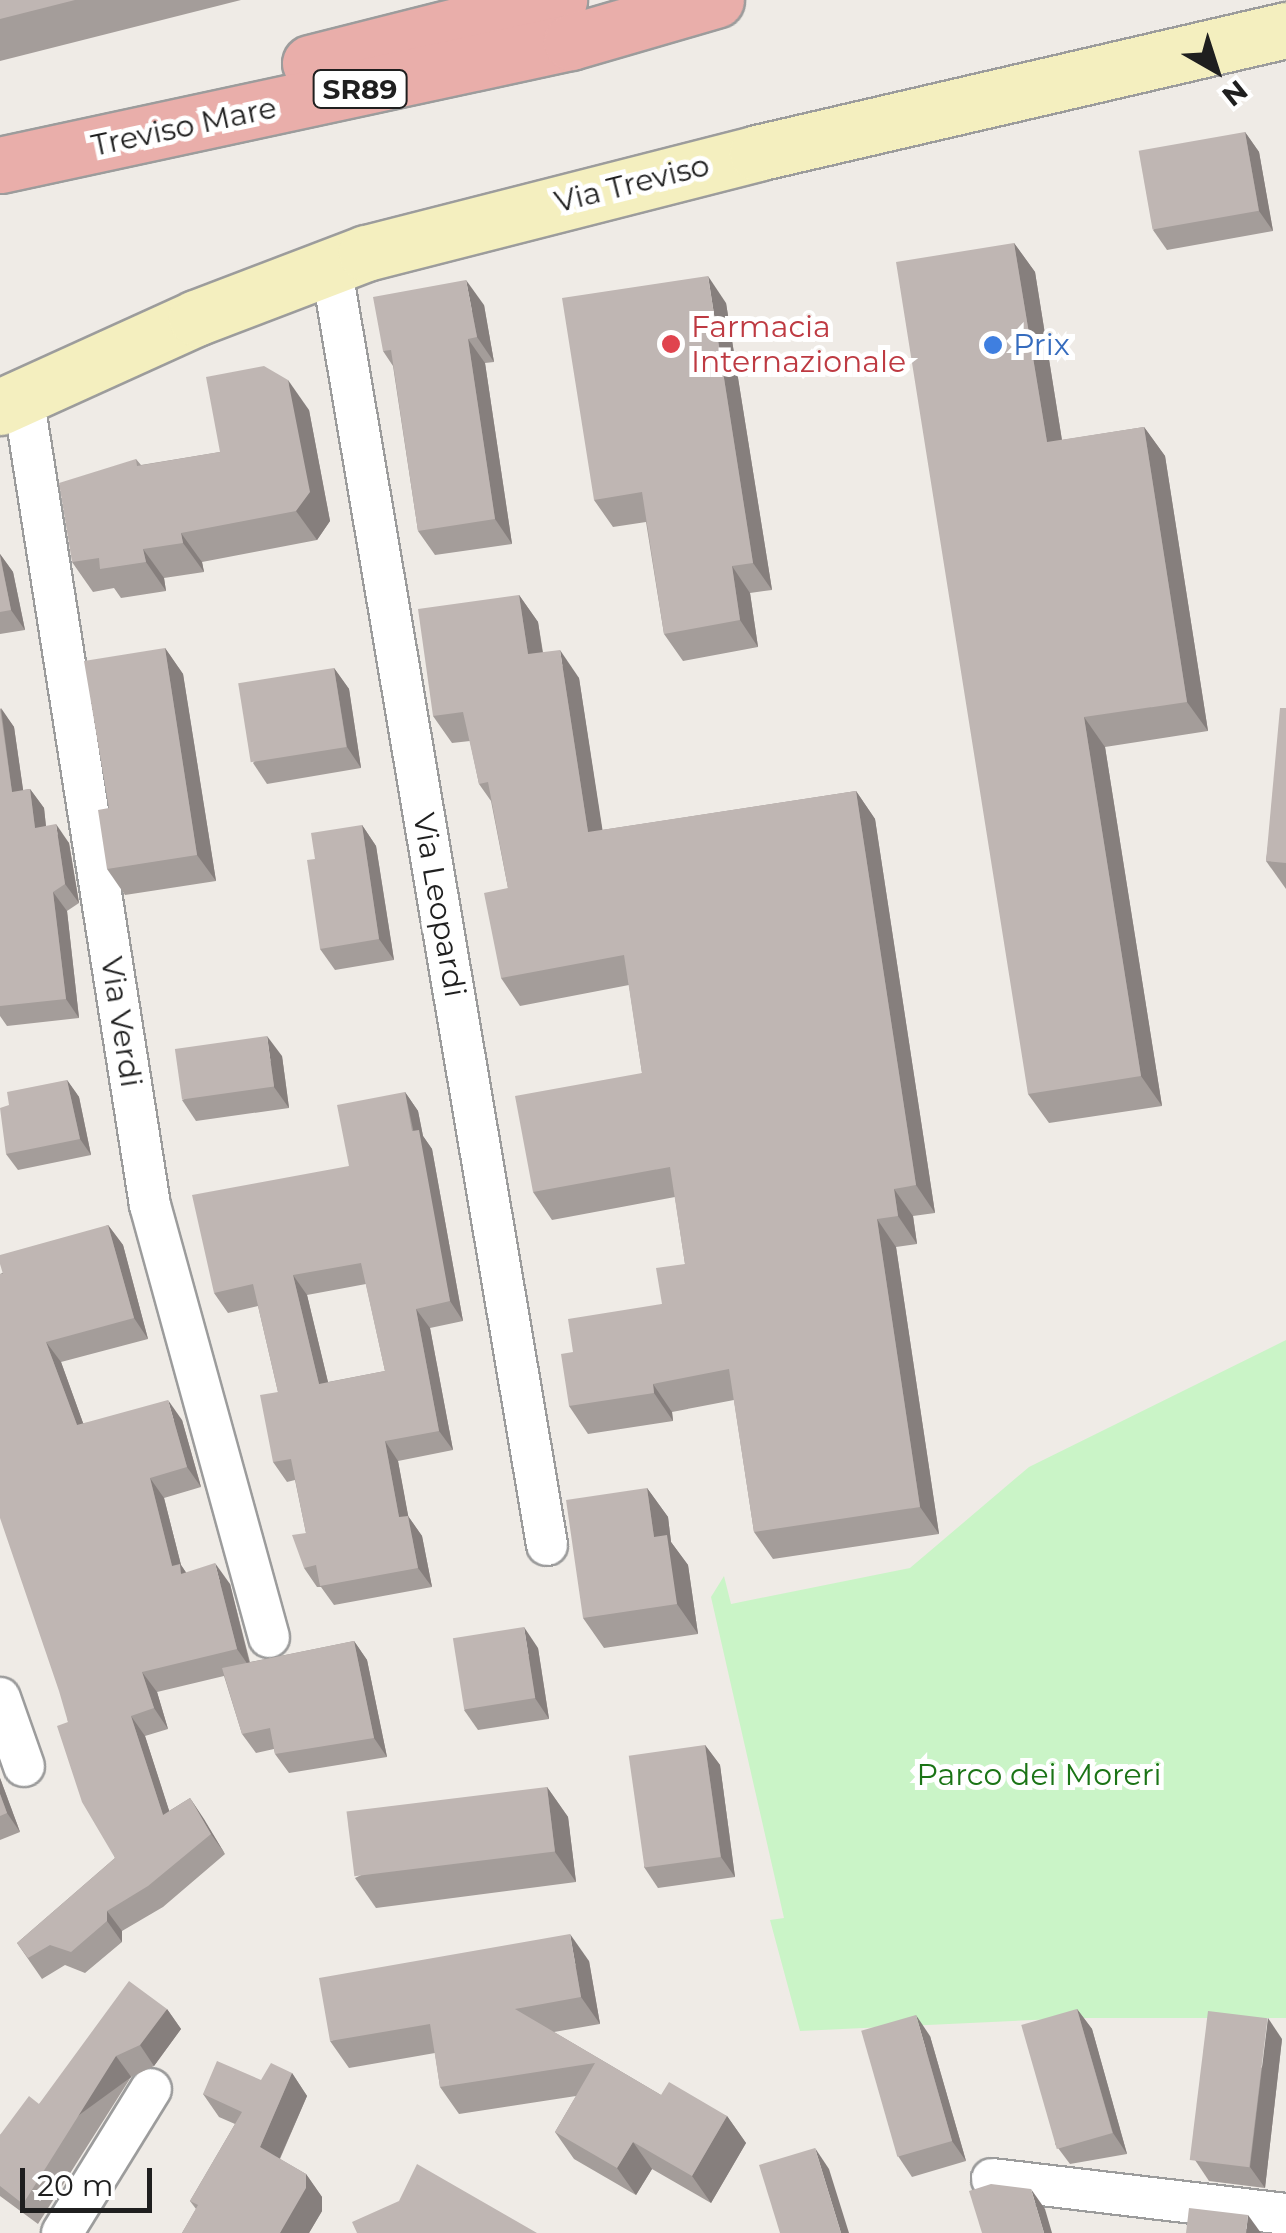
<!DOCTYPE html>
<html>
<head>
<meta charset="utf-8">
<style>
	body { margin:0 }
	#map { position:relative; width:1286px; height:2233px; overflow:hidden; background:#efebe6; font-family:Montserrat,sans-serif }
	div>[style] { position:absolute }
	.park>* { inset:0; background:#caf4c7 }
	.roads { filter:drop-shadow(2px 0 #9c9c9c) drop-shadow(-2px 0 #9c9c9c) drop-shadow(0 2px #9c9c9c) drop-shadow(0 -2px #9c9c9c) }
	.minor>* { height:40px; margin:-20px; padding:0 20px; transform-origin:20px; border-radius:20px; background:#fff }
	.secondary>* { height:55px; margin:-27.5px; padding:0 27.5px; transform-origin:27.5px; border-radius:27.5px; background:#f4efbf }
	.trunk>* { height:55px; margin:-27.5px; padding:0 27.5px; transform-origin:27.5px; border-radius:27.5px; background:#e9aeaa }
	.wall>* { inset:0; background:#a49d9a }
	.shaded-wall>* { inset:0; background:#867f7d; transform-origin:0 0 }
	.building>* { inset:0; background:#bfb6b3; transform-origin:0 0 }
	.dots>* { width:28px; height:28px; translate:-50% -50%; box-sizing:border-box; border:5px solid #fff; border-radius:50% }
	span { translate:-50% -50%; white-space:nowrap; text-align:center; line-height:1.15; -webkit-text-stroke:10px #fff; paint-order:stroke }
	.shield-label span { padding:2px 8px; background:#fff; border:2px solid; border-radius:8px; -webkit-text-stroke-width:0 }
	.shield-label { font-size:28px; color:#1f1f1f; font-weight:700 }
	.street-label { font-size:30px; color:#1f1f1f }
	.health-label { font-size:30px; color:#be3a42 }
	.left { translate:0 -50%; text-align:left }
	.shop-label { font-size:30px; color:#366cbe }
	.park-label { font-size:30px; color:#1b7416 }
	.north { position:absolute; left:1166px; top:20px; width:100px; height:100px; -webkit-text-stroke:8px #fff; paint-order:stroke; rotate:141deg; font-size:28px; font-weight:700; line-height:40px; text-align:center; color:#1f1f1f }
	.north::after { content:''; display:block; margin:auto; width:35px; height:45px; background:#1f1f1f; clip-path:polygon(50% 0,100% 100%,50% 72%,0 100%) }
	.scale { position:absolute; left:20px; top:2168px; width:132px; height:45px; box-sizing:border-box; border:5px solid #1f1f1f; border-top:0; padding-left:12px; font-size:30px; line-height:35px; white-space:nowrap; color:#1f1f1f; -webkit-text-stroke:8px #fff; paint-order:stroke }
</style>
</head>
<body>
<div id="map">
	<div class="park">
		<div style="clip-path:polygon(1286px 1340px,1286px 2018px,1077px 2018px,800px 2031px,770px 1920px,784px 1918px,711px 1597px,724px 1576px,731px 1604px,910px 1568px,1029px 1467px)"></div>
	</div>
	<div class="roads">
		<div class="minor">
			<div style="left:331px;top:265px;width:1298px;rotate:80.42deg"></div>
			<div style="left:23px;top:396px;width:819px;rotate:81.08deg"></div>
			<div style="left:150px;top:1205px;width:448px;rotate:74.6deg"></div>
			<div style="left:0;top:1698px;width:72px;rotate:70.6deg"></div>
			<div style="left:992px;top:2179px;width:296px;rotate:6.8deg"></div>
			<div style="left:62px;top:2233px;width:169px;rotate:-58.3deg"></div>
		</div>
		<div class="secondary">
			<div style="left:0;top:407px;width:215px;rotate:-24.4deg"></div>
			<div style="left:196px;top:318px;width:182px;rotate:-20.9deg"></div>
			<div style="left:366px;top:253px;width:404px;rotate:-14.3deg"></div>
			<div style="left:757px;top:153px;width:543px;rotate:-13.09deg"></div>
		</div>
		<div class="trunk">
			<div style="left:310px;top:63px;width:257px;rotate:-14.2deg"></div>
			<div style="left:0;top:165px;width:584px;rotate:-12.16deg"></div>
			<div style="left:571px;top:42px;width:151px;rotate:-16.2deg"></div>
		</div>
	</div>
	<div class="wall">
		<div style="clip-path:polygon(0 0,241px 0,0 61px)"></div>
		<div style="clip-path:polygon(1245px 132px,1259px 152px,1273px 231px,1167px 250px,1153px 230px)"></div>
		<div style="clip-path:polygon(1014px 243px,1035px 272px,1062px 440px,1144px 427px,1165px 456px,1208px 731px,1105px 747px,1162px 1106px,1049px 1123px,1028px 1094px)"></div>
		<div style="clip-path:polygon(726px 303px,772px 590px,750px 593px,758px 647px,683px 661px,664px 634px,646px 522px,613px 527px,594px 500px)"></div>
		<div style="clip-path:polygon(484px 305px,494px 362px,485px 363px,512px 544px,435px 555px,418px 531px,393px 366px,383px 351px)"></div>
		<div style="clip-path:polygon(309px 410px,330px 521px,317px 540px,202px 562px,204px 572px,164px 578px,166px 591px,121px 598px,114px 588px,93px 592px,72px 562px,136px 459px,141px 465px,220px 452px)"></div>
		<div style="clip-path:polygon(0 554px,13px 572px,25px 630px,0 634px)"></div>
		<div style="clip-path:polygon(519px 595px,538px 622px,543px 652px,579px 678px,602px 830px,856px 791px,875px 819px,935px 1213px,913px 1216px,917px 1244px,896px 1247px,939px 1534px,773px 1559px,754px 1532px,734px 1400px,672px 1412px,673px 1421px,588px 1434px,569px 1406px,573px 1352px,662px 1304px,685px 1264px,675px 1197px,552px 1220px,533px 1192px,642px 1073px,629px 985px,520px 1006px,501px 978px,508px 888px,491px 801px,479px 784px,470px 741px,452px 743px,433px 716px)"></div>
		<div style="clip-path:polygon(165px 648px,183px 674px,216px 881px,125px 895px,107px 869px,109px 808px)"></div>
		<div style="clip-path:polygon(334px 668px,349px 689px,361px 768px,267px 784px,253px 763px)"></div>
		<div style="clip-path:polygon(0 708px,14px 727px,23px 790px,30px 789px,44px 808px,46px 826px,69px 843px,79px 903px,67px 911px,79px 1018px,7px 1026px,0 1016px)"></div>
		<div style="clip-path:polygon(1286px 708px,1286px 889px,1266px 861px)"></div>
		<div style="clip-path:polygon(362px 825px,376px 846px,394px 960px,335px 970px,320px 949px)"></div>
		<div style="clip-path:polygon(282px 1056px,289px 1108px,196px 1121px,182px 1100px)"></div>
		<div style="clip-path:polygon(67px 1080px,79px 1097px,91px 1155px,18px 1170px,6px 1154px)"></div>
		<div style="clip-path:polygon(evenodd,405px 1092px,418px 1111px,423px 1136px,432px 1149px,463px 1321px,430px 1328px,453px 1450px,398px 1461px,408px 1516px,422px 1536px,432px 1587px,334px 1605px,321px 1587px,317px 1587px,304px 1568px,306px 1533px,295px 1480px,287px 1482px,273px 1462px,278px 1392px,258px 1306px,228px 1313px,214px 1293px,349px 1166px,405px 1092px,366px 1284px,385px 1371px,328px 1382px,307px 1295px,366px 1284px)"></div>
		<div style="clip-path:polygon(108px 1225px,123px 1245px,148px 1339px,61px 1362px,83px 1423px,182px 1420px,201px 1487px,164px 1498px,181px 1565px,186px 1573px,230px 1584px,250px 1662px,354px 1641px,367px 1660px,387px 1757px,289px 1773px,275px 1754px,274px 1749px,256px 1753px,242px 1734px,224px 1676px,157px 1692px,168px 1729px,145px 1736px,169px 1811px,190px 1798px,225px 1854px,163px 1907px,122px 1931px,122px 1942px,85px 1973px,65px 1965px,42px 1979px,17px 1943px,115px 1858px,68px 1722px,0 1274px)"></div>
		<div style="clip-path:polygon(647px 1488px,668px 1517px,671px 1542px,688px 1565px,698px 1634px,604px 1648px,583px 1618px)"></div>
		<div style="clip-path:polygon(538px 1648px,549px 1719px,478px 1730px,464px 1710px)"></div>
		<div style="clip-path:polygon(705px 1745px,720px 1765px,735px 1877px,658px 1888px,644px 1867px)"></div>
		<div style="clip-path:polygon(0 1778px,20px 1832px,0 1840px)"></div>
		<div style="clip-path:polygon(547px 1787px,568px 1817px,576px 1882px,376px 1908px,355px 1878px)"></div>
		<div style="clip-path:polygon(589px 1961px,600px 2024px,554px 2032px,661px 2095px,727px 2116px,746px 2143px,711px 2203px,652px 2169px,636px 2195px,574px 2159px,555px 2132px,576px 2096px,459px 2114px,440px 2087px,435px 2053px,349px 2068px,330px 2041px)"></div>
		<div style="clip-path:polygon(167px 2009px,181px 2029px,154px 2066px,131px 2077px,38px 2224px,0 2196px,0 2135px,39px 2104px)"></div>
		<div style="clip-path:polygon(1077px 2009px,1092px 2029px,1127px 2154px,1070px 2164px,1055px 2144px)"></div>
		<div style="clip-path:polygon(930px 2036px,966px 2161px,912px 2177px,898px 2156px)"></div>
		<div style="clip-path:polygon(1282px 2039px,1265px 2188px,1209px 2181px,1195px 2160px)"></div>
		<div style="clip-path:polygon(292px 2073px,307px 2096px,280px 2159px,306px 2174px,322px 2197px,322px 2211px,309px 2233px,182px 2233px,196px 2209px,190px 2201px,235px 2124px,219px 2117px,203px 2094px)"></div>
	</div>
	<div class="shaded-wall">
		<div style="clip-path:polygon(1245px 132px,1259px 152px,1273px 231px,1259px 211px)"></div>
		<div style="clip-path:polygon(1014px 243px,1035px 272px,1067px 472px,1047px 442px)"></div>
		<div style="clip-path:polygon(708px 276px,726px 303px,772px 590px,753px 563px)"></div>
		<div style="clip-path:polygon(466px 280px,484px 305px,494px 362px,477px 337px)"></div>
		<div style="clip-path:polygon(468px 339px,485px 363px,512px 544px,495px 519px)"></div>
		<div style="clip-path:polygon(288px 380px,309px 410px,330px 521px,317px 540px,296px 511px)"></div>
		<div style="clip-path:polygon(1144px 427px,1165px 456px,1208px 731px,1187px 702px)"></div>
		<div style="clip-path:polygon(181px 533px,202px 562px,204px 572px,183px 543px)"></div>
		<div style="clip-path:polygon(143px 549px,164px 578px,166px 591px,146px 562px)"></div>
		<div style="clip-path:polygon(0 554px,13px 572px,25px 630px,11px 610px)"></div>
		<div style="clip-path:polygon(732px 566px,750px 593px,758px 647px,740px 620px)"></div>
		<div style="clip-path:polygon(519px 595px,538px 622px,547px 682px,528px 654px)"></div>
		<div style="clip-path:polygon(165px 648px,183px 674px,216px 881px,197px 855px)"></div>
		<div style="clip-path:polygon(560px 650px,579px 678px,607px 859px,588px 832px)"></div>
		<div style="clip-path:polygon(334px 668px,349px 689px,361px 768px,347px 747px)"></div>
		<div style="clip-path:polygon(1px 708px,14px 727px,26px 810px,12px 792px)"></div>
		<div style="clip-path:polygon(1084px 717px,1105px 747px,1162px 1106px,1141px 1076px)"></div>
		<div style="clip-path:polygon(30px 789px,44px 808px,48px 846px,35px 828px)"></div>
		<div style="clip-path:polygon(856px 791px,875px 819px,935px 1213px,916px 1185px)"></div>
		<div style="clip-path:polygon(56px 824px,69px 843px,79px 903px,65px 884px)"></div>
		<div style="clip-path:polygon(362px 825px,376px 846px,394px 960px,379px 939px)"></div>
		<div style="clip-path:polygon(53px 892px,67px 911px,79px 1018px,66px 999px)"></div>
		<div style="clip-path:polygon(267px 1036px,282px 1056px,289px 1108px,274px 1087px)"></div>
		<div style="clip-path:polygon(67px 1080px,79px 1097px,91px 1155px,80px 1139px)"></div>
		<div style="clip-path:polygon(405px 1092px,418px 1111px,423px 1136px,432px 1149px,463px 1321px,450px 1301px)"></div>
		<div style="clip-path:polygon(894px 1189px,913px 1216px,917px 1244px,898px 1216px)"></div>
		<div style="clip-path:polygon(877px 1219px,896px 1247px,939px 1534px,920px 1507px)"></div>
		<div style="clip-path:polygon(108px 1225px,123px 1245px,148px 1339px,134px 1318px)"></div>
		<div style="clip-path:polygon(293px 1275px,307px 1295px,333px 1403px,319px 1384px)"></div>
		<div style="clip-path:polygon(416px 1309px,430px 1328px,453px 1450px,439px 1431px)"></div>
		<div style="clip-path:polygon(46px 1342px,61px 1362px,91px 1445px,77px 1425px)"></div>
		<div style="clip-path:polygon(653px 1384px,672px 1412px,673px 1421px,654px 1393px)"></div>
		<div style="clip-path:polygon(168px 1400px,182px 1420px,201px 1487px,187px 1467px)"></div>
		<div style="clip-path:polygon(385px 1441px,398px 1461px,412px 1536px,399px 1517px)"></div>
		<div style="clip-path:polygon(150px 1478px,164px 1498px,181px 1565px,194px 1584px,172px 1566px)"></div>
		<div style="clip-path:polygon(647px 1488px,668px 1517px,671px 1542px,688px 1565px,698px 1634px,677px 1604px,654px 1537px)"></div>
		<div style="clip-path:polygon(408px 1516px,422px 1536px,432px 1587px,418px 1568px)"></div>
		<div style="clip-path:polygon(215px 1563px,230px 1584px,251px 1669px,237px 1649px)"></div>
		<div style="clip-path:polygon(524px 1627px,538px 1648px,549px 1719px,535px 1698px)"></div>
		<div style="clip-path:polygon(354px 1641px,367px 1660px,387px 1757px,374px 1738px)"></div>
		<div style="clip-path:polygon(142px 1672px,157px 1692px,168px 1729px,154px 1708px)"></div>
		<div style="clip-path:polygon(131px 1716px,145px 1736px,177px 1835px,163px 1815px)"></div>
		<div style="clip-path:polygon(705px 1745px,720px 1765px,735px 1877px,721px 1857px)"></div>
		<div style="clip-path:polygon(0 1778px,20px 1832px,7px 1813px,0 1794px)"></div>
		<div style="clip-path:polygon(547px 1787px,568px 1817px,576px 1882px,555px 1852px)"></div>
		<div style="clip-path:polygon(190px 1798px,204px 1819px,225px 1854px,211px 1834px)"></div>
		<div style="clip-path:polygon(107px 1911px,122px 1931px,122px 1942px,107px 1921px)"></div>
		<div style="clip-path:polygon(570px 1934px,589px 1961px,600px 2024px,581px 1997px)"></div>
		<div style="clip-path:polygon(167px 2009px,181px 2029px,154px 2066px,140px 2045px)"></div>
		<div style="clip-path:polygon(1077px 2009px,1092px 2029px,1127px 2154px,1113px 2133px)"></div>
		<div style="clip-path:polygon(916px 2015px,930px 2036px,966px 2161px,952px 2141px)"></div>
		<div style="clip-path:polygon(1268px 2018px,1282px 2039px,1265px 2188px,1250px 2167px)"></div>
		<div style="left:116px;top:2056px;width:26px;height:175px;rotate:54deg"></div>
		<div style="clip-path:polygon(292px 2073px,307px 2096px,275px 2169px,260px 2147px)"></div>
		<div style="clip-path:polygon(727px 2116px,746px 2143px,711px 2203px,692px 2176px)"></div>
		<div style="clip-path:polygon(633px 2142px,652px 2169px,636px 2195px,617px 2168px)"></div>
		<div style="clip-path:polygon(815px 2148px,829px 2169px,849px 2233px,841px 2233px)"></div>
		<div style="clip-path:polygon(306px 2174px,322px 2197px,322px 2211px,309px 2233px,280px 2233px)"></div>
		<div style="clip-path:polygon(1031px 2189px,1045px 2209px,1052px 2233px,1044px 2233px)"></div>
		<div style="clip-path:polygon(1248px 2215px,1261px 2233px,1246px 2233px)"></div>
	</div>
	<div class="building">
		<div style="clip-path:polygon(0 0,75px 0,0 19px)"></div>
		<div style="left:1245px;top:132px;width:80px;height:108px;rotate:80deg"></div>
		<div style="clip-path:polygon(1014px 243px,1047px 442px,1144px 427px,1187px 702px,1084px 717px,1141px 1076px,1028px 1094px,896px 262px)"></div>
		<div style="clip-path:polygon(708px 276px,753px 563px,732px 566px,740px 620px,664px 634px,642px 492px,594px 500px,562px 298px)"></div>
		<div style="clip-path:polygon(466px 280px,477px 337px,468px 339px,495px 519px,418px 531px,391px 350px,383px 351px,373px 297px)"></div>
		<div style="clip-path:polygon(264px 366px,288px 380px,310px 492px,296px 511px,181px 533px,183px 543px,143px 549px,146px 562px,100px 569px,99px 558px,72px 562px,59px 483px,136px 459px,137px 466px,220px 452px,206px 377px)"></div>
		<div style="clip-path:polygon(0 556px,11px 610px,0 612px)"></div>
		<div style="clip-path:polygon(519px 595px,528px 654px,560px 650px,588px 832px,856px 791px,916px 1185px,894px 1189px,898px 1216px,877px 1219px,920px 1507px,754px 1532px,729px 1369px,653px 1384px,654px 1393px,569px 1406px,561px 1354px,573px 1352px,568px 1319px,662px 1304px,656px 1268px,685px 1264px,670px 1167px,533px 1192px,515px 1096px,642px 1073px,624px 955px,501px 978px,484px 893px,508px 888px,488px 782px,479px 784px,463px 712px,433px 716px,418px 609px)"></div>
		<div style="clip-path:polygon(165px 648px,197px 855px,107px 869px,98px 810px,109px 808px,84px 661px)"></div>
		<div style="left:334px;top:668px;width:80px;height:97px;rotate:81deg"></div>
		<div style="clip-path:polygon(0 708px,12px 792px,30px 789px,35px 828px,56px 824px,65px 884px,53px 892px,66px 999px,0 1006px)"></div>
		<div style="clip-path:polygon(1280px 708px,1286px 708px,1286px 863px,1266px 861px)"></div>
		<div style="clip-path:polygon(362px 825px,379px 939px,320px 949px,307px 860px,315px 859px,311px 833px)"></div>
		<div style="left:267px;top:1036px;width:51px;height:93px;rotate:82deg"></div>
		<div style="clip-path:polygon(67px 1080px,80px 1139px,6px 1154px,0 1108px,9px 1105px,7px 1092px)"></div>
		<div style="clip-path:polygon(evenodd,405px 1092px,412px 1131px,419px 1130px,450px 1301px,416px 1309px,439px 1431px,385px 1441px,399px 1517px,408px 1516px,418px 1568px,320px 1586px,316px 1565px,304px 1568px,292px 1535px,306px 1533px,291px 1459px,273px 1462px,260px 1395px,278px 1392px,253px 1284px,214px 1293px,192px 1195px,349px 1166px,337px 1105px,405px 1092px,361px 1263px,385px 1371px,319px 1384px,293px 1275px,361px 1263px)"></div>
		<div style="clip-path:polygon(108px 1225px,134px 1318px,46px 1342px,77px 1425px,168px 1400px,187px 1467px,150px 1478px,172px 1566px,180px 1564px,181px 1574px,215px 1563px,237px 1649px,142px 1672px,154px 1708px,131px 1716px,163px 1815px,190px 1798px,211px 1834px,148px 1886px,107px 1911px,107px 1921px,71px 1952px,50px 1945px,28px 1958px,17px 1943px,115px 1858px,82px 1802px,57px 1726px,68px 1722px,59px 1691px,0 1518px,0 1274px,3px 1274px,0 1264px,0 1255px)"></div>
		<div style="clip-path:polygon(647px 1488px,654px 1537px,667px 1535px,677px 1604px,583px 1618px,566px 1500px)"></div>
		<div style="left:524px;top:1627px;width:72px;height:72px;rotate:81deg"></div>
		<div style="clip-path:polygon(354px 1641px,374px 1738px,275px 1754px,270px 1728px,242px 1734px,222px 1668px)"></div>
		<div style="left:705px;top:1745px;width:113px;height:77px;rotate:82deg"></div>
		<div style="left:547px;top:1787px;width:65px;height:202px;rotate:83deg"></div>
		<div style="clip-path:polygon(0 1794px,7px 1813px,0 1816px)"></div>
		<div style="clip-path:polygon(570px 1934px,581px 1997px,515px 2009px,661px 2095px,669px 2082px,727px 2116px,692px 2176px,633px 2142px,617px 2168px,555px 2132px,595px 2063px,440px 2087px,430px 2024px,330px 2041px,319px 1978px)"></div>
		<div style="clip-path:polygon(129px 1981px,167px 2009px,140px 2045px,116px 2056px,23px 2204px,0 2186px,0 2135px,29px 2096px,39px 2104px)"></div>
		<div style="left:1077px;top:2009px;width:129px;height:58px;rotate:74deg"></div>
		<div style="left:1208px;top:2011px;width:60px;height:150px;rotate:7deg"></div>
		<div style="left:916px;top:2015px;width:131px;height:57px;rotate:74deg"></div>
		<div style="clip-path:polygon(217px 2061px,261px 2080px,271px 2063px,292px 2073px,260px 2147px,306px 2174px,306px 2188px,280px 2233px,182px 2233px,198px 2205px,190px 2201px,242px 2112px,203px 2094px)"></div>
		<div style="clip-path:polygon(815px 2148px,841px 2233px,780px 2233px,759px 2165px)"></div>
		<div style="clip-path:polygon(417px 2164px,537px 2233px,357px 2233px,352px 2222px,399px 2201px)"></div>
		<div style="clip-path:polygon(991px 2184px,1031px 2189px,1044px 2233px,982px 2233px,969px 2191px)"></div>
		<div style="clip-path:polygon(1189px 2208px,1248px 2215px,1246px 2233px,1186px 2233px)"></div>
	</div>
	<div class="dots">
		<div style="left:671px;top:344px;background:#e0444e"></div>
		<div style="left:993px;top:345px;background:#3f7fe0"></div>
	</div>
	<div class="shield-label">
		<span style="left:360px;top:89px">SR89</span>
	</div>
	<div class="street-label">
		<span style="left:184px;top:127px;rotate:-12deg">Treviso Mare</span>
		<span style="left:632px;top:184px;rotate:-14deg">Via Treviso</span>
		<span style="left:439px;top:905px;rotate:80deg">Via Leopardi</span>
		<span style="left:121px;top:1022px;rotate:81deg">Via Verdi</span>
	</div>
	<div class="health-label">
		<span class="left" style="left:691px;top:344px">Farmacia<br>Internazionale</span>
	</div>
	<div class="shop-label">
		<span class="left" style="left:1013px;top:345px">Prix</span>
	</div>
	<div class="park-label">
		<span style="left:1039px;top:1775px">Parco dei Moreri</span>
	</div>
	<div class="north">N</div>
	<div class="scale">20 m</div>
</div>
</body>
</html>
